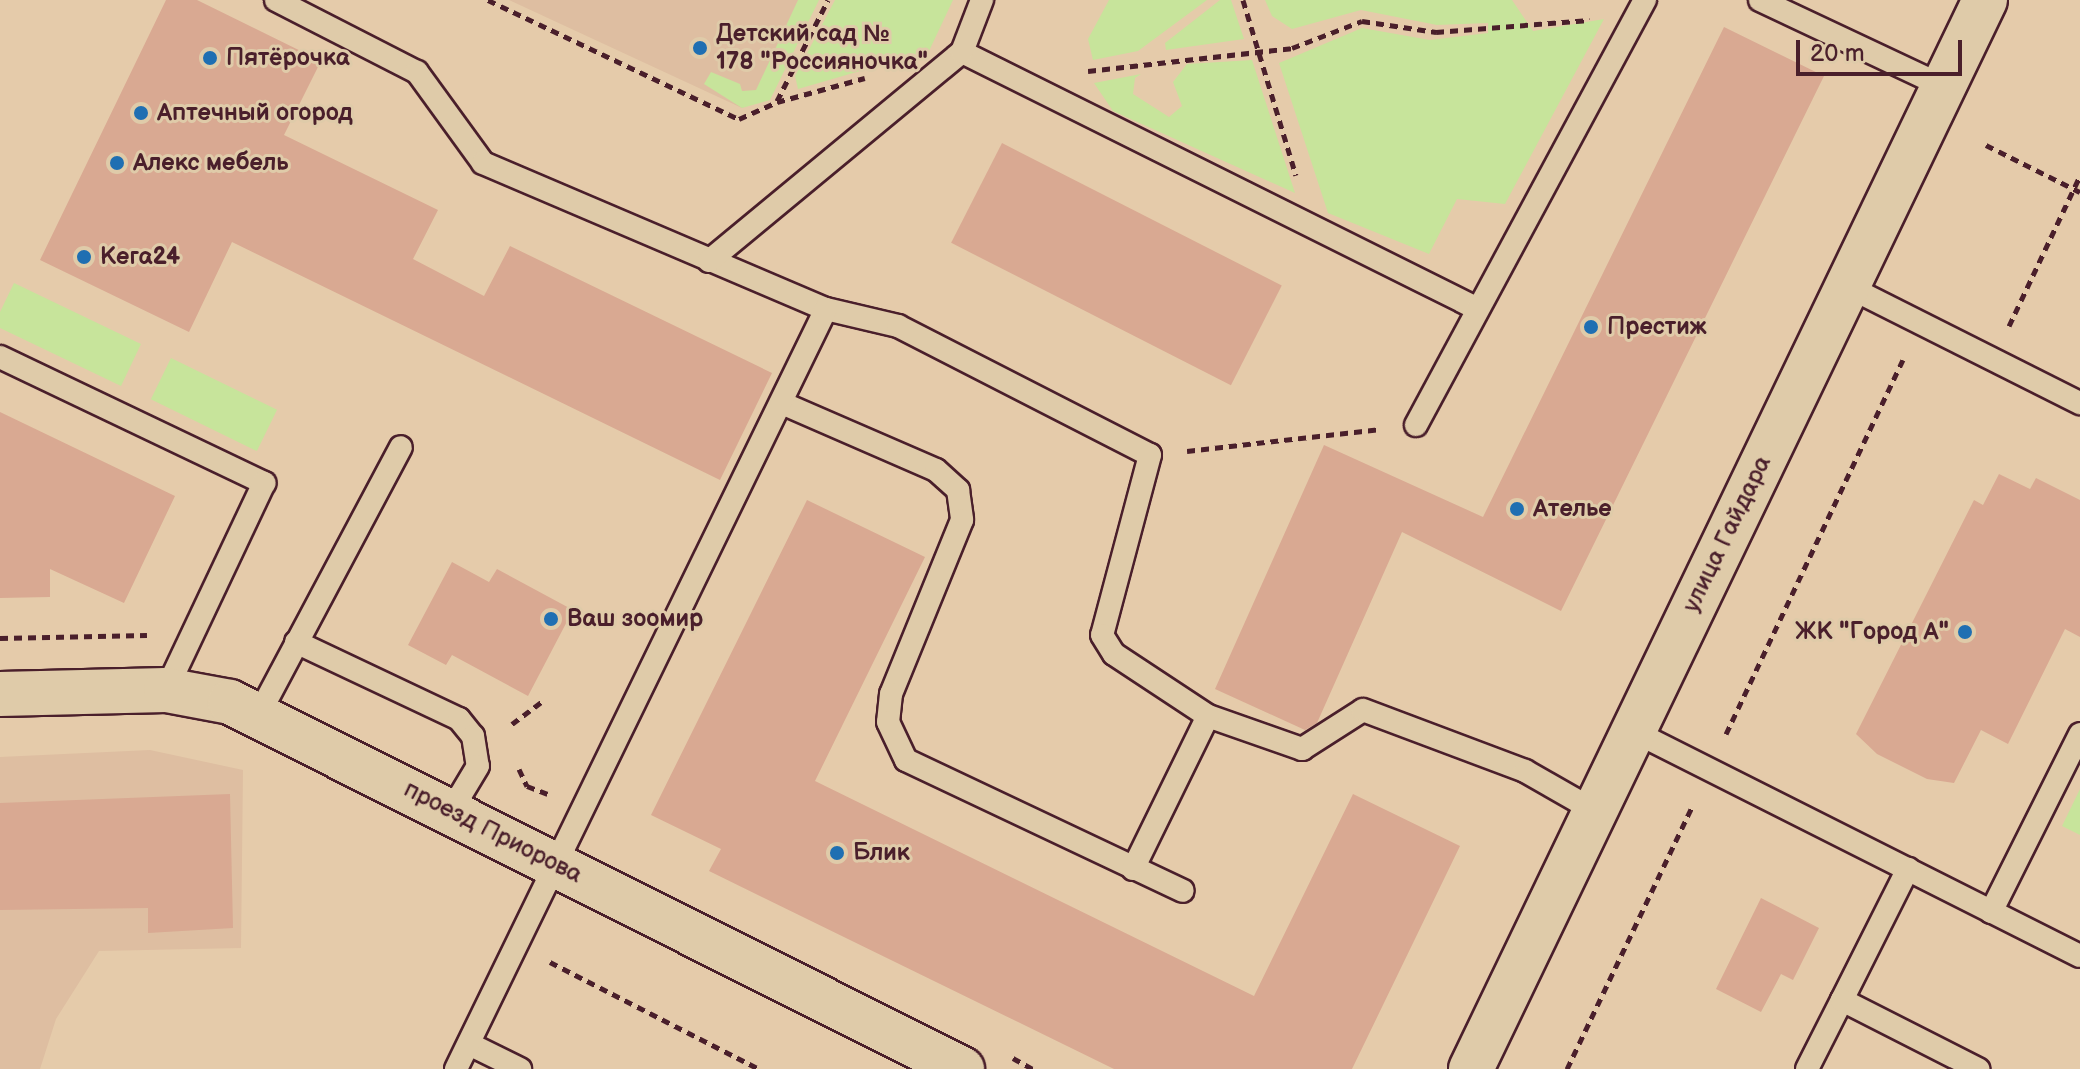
<!DOCTYPE html>
<html>
<head>
<meta charset="utf-8">
<style>
	body { margin:0 }
	#map { position:relative; width:2080px; height:1069px; overflow:hidden; background:#e5cbaa; font-family:"Balsamiq Sans",sans-serif }
	div>[style] { position:absolute }
	.built>* { inset:0; background:#debea1 }
	.green>* { inset:0; background:#c7e49b; transform-origin:0 0 }
	.building>* { inset:0; background:#d9a992; transform-origin:0 0 }
	.path>* { height:5px; margin-top:-2.5px; transform-origin:0; background:repeating-linear-gradient(90deg,#4a1f2b 0 8px,transparent 0 14px) }
	.roads { filter:drop-shadow(2px 0 #4a1f2b) drop-shadow(-2px 0 #4a1f2b) drop-shadow(0 2px #4a1f2b) drop-shadow(0 -2px #4a1f2b) }
	.service>* { height:22px; margin:-11px; padding:0 11px; transform-origin:11px; border-radius:11px; background:#dfcba9 }
	.tertiary>* { height:44px; margin:-22px; padding:0 22px; transform-origin:22px; border-radius:22px; background:#dfcba9 }
	.dots>* { width:22px; height:22px; translate:-50% -50%; box-sizing:border-box; border:4px solid #dfcba9; border-radius:50% }
	span { translate:-50% -50%; white-space:nowrap; text-align:center; line-height:1.15; -webkit-text-stroke:6px #dfcba9; paint-order:stroke }
	.poi-label { font-size:24px; color:#4a1f2b; font-weight:700 }
	.left { translate:0 -50%; text-align:left }
	.right { translate:-100% -50%; text-align:right }
	.street-label { font-size:24px; color:#4a1f2b }
	.scale { position:absolute; left:1796px; top:40px; width:166px; height:36px; box-sizing:border-box; border:4px solid #4a1f2b; border-top:0; padding-left:10px; font-size:24px; line-height:28px; white-space:nowrap; color:#4a1f2b; -webkit-text-stroke:6px #dfcba9; paint-order:stroke }
</style>
</head>
<body>
<div id="map">
	<div class="built">
		<div style="clip-path:polygon(509px 0,810px 0,763px 97px,742px 108px)"></div>
		<div style="clip-path:polygon(150px 750px,243px 770px,241px 948px,99px 951px,56px 1019px,40px 1069px,0 1069px,0 757px)"></div>
	</div>
	<div class="green">
		<div style="clip-path:polygon(798px 0,819px 0,770px 100px,742px 108px,704px 84px,711px 72px,740px 84px,742px 91px,756px 90px)"></div>
		<div style="clip-path:polygon(835px 0,953px 0,929px 51px,798px 89px,795px 76px)"></div>
		<div style="clip-path:polygon(1109px 0,1207px 0,1138px 51px,1093px 60px,1088px 39px)"></div>
		<div style="clip-path:polygon(1220px 0,1231px 0,1244px 39px,1166px 50px,1165px 43px)"></div>
		<div style="clip-path:polygon(1265px 0,1512px 0,1533px 31px,1604px 19px,1505px 204px,1457px 199px,1429px 254px,1328px 213px,1279px 63px,1362px 28px,1430px 40px,1488px 33px,1488px 23px,1437px 25px,1361px 10px,1292px 29px,1272px 16px)"></div>
		<div style="clip-path:polygon(1252px 60px,1295px 193px,1113px 111px,1094px 83px,1141px 74px,1135px 78px,1133px 94px,1169px 117px,1182px 106px,1173px 82px,1187px 64px)"></div>
		<div style="clip-path:polygon(14px 283px,141px 344px,121px 386px,0 328px,0 312px)"></div>
		<div style="left:171px;top:358px;width:118px;height:46px;rotate:26deg"></div>
		<div style="clip-path:polygon(2080px 789px,2080px 835px,2062px 826px)"></div>
	</div>
	<div class="building">
		<div style="clip-path:polygon(166px 0,197px 0,321px 61px,284px 135px,438px 210px,413px 259px,484px 296px,510px 246px,772px 373px,720px 480px,232px 242px,189px 332px,40px 260px)"></div>
		<div style="clip-path:polygon(1724px 27px,1824px 76px,1561px 611px,1402px 532px,1317px 723px,1305px 730px,1215px 689px,1324px 445px,1483px 517px)"></div>
		<div style="left:1002px;top:143px;width:314px;height:112px;rotate:27deg"></div>
		<div style="clip-path:polygon(0 412px,175px 496px,124px 603px,50px 569px,50px 597px,0 598px)"></div>
		<div style="clip-path:polygon(1999px 474px,2030px 489px,2036px 478px,2080px 500px,2080px 637px,2065px 629px,2008px 744px,1981px 730px,1954px 783px,1927px 779px,1877px 754px,1856px 734px,1974px 500px,1983px 505px)"></div>
		<div style="clip-path:polygon(807px 500px,925px 557px,815px 781px,1254px 996px,1353px 794px,1460px 846px,1352px 1069px,1114px 1069px,709px 871px,721px 849px,651px 815px)"></div>
		<div style="clip-path:polygon(452px 562px,489px 582px,497px 569px,573px 610px,528px 696px,452px 655px,446px 665px,408px 645px)"></div>
		<div style="clip-path:polygon(230px 794px,233px 928px,148px 933px,148px 908px,0 910px,0 803px)"></div>
		<div style="clip-path:polygon(1761px 898px,1819px 928px,1793px 980px,1781px 974px,1761px 1012px,1716px 989px)"></div>
	</div>
	<div class="path">
		<div style="left:488px;top:0;width:278px;rotate:25.4deg"></div>
		<div style="left:739px;top:119px;width:42px;rotate:-24.1deg"></div>
		<div style="left:777px;top:102px;width:91px;rotate:-15.3deg"></div>
		<div style="left:1243px;top:0;width:183px;rotate:73.2deg"></div>
		<div style="left:1088px;top:71px;width:205px;rotate:-6.4deg"></div>
		<div style="left:1292px;top:48px;width:75px;rotate:-21.1deg"></div>
		<div style="left:1362px;top:21px;width:75px;rotate:8.5deg"></div>
		<div style="left:1436px;top:32px;width:154px;rotate:-4.5deg"></div>
		<div style="left:777px;top:101px;width:113px;rotate:-63.2deg"></div>
		<div style="left:1986px;top:145px;width:105px;rotate:26.6deg"></div>
		<div style="left:2009px;top:326px;width:166px;rotate:-64.7deg"></div>
		<div style="left:1187px;top:451px;width:193px;rotate:-6.5deg"></div>
		<div style="left:0;top:638px;width:147px;rotate:-1.2deg"></div>
		<div style="left:512px;top:724px;width:38px;rotate:-37deg"></div>
		<div style="left:1726px;top:734px;width:414px;rotate:-64.7deg"></div>
		<div style="left:519px;top:769px;width:19px;rotate:65deg"></div>
		<div style="left:527px;top:786px;width:22px;rotate:21deg"></div>
		<div style="left:550px;top:962px;width:235px;rotate:27.1deg"></div>
		<div style="left:1013px;top:1058px;width:23px;rotate:29deg"></div>
		<div style="left:1567px;top:1069px;width:293px;rotate:-64.5deg"></div>
	</div>
	<div class="roads">
		<div class="service">
			<div style="left:276px;top:0;width:158px;rotate:27.1deg"></div>
			<div style="left:417px;top:72px;width:112px;rotate:54deg"></div>
			<div style="left:483px;top:163px;width:373px;rotate:23.1deg"></div>
			<div style="left:826px;top:309px;width:74px;rotate:13.3deg"></div>
			<div style="left:898px;top:326px;width:283px;rotate:27.1deg"></div>
			<div style="left:1150px;top:455px;width:186px;rotate:104.9deg"></div>
			<div style="left:1102px;top:635px;width:22px;rotate:58deg"></div>
			<div style="left:1114px;top:654px;width:113px;rotate:33.4deg"></div>
			<div style="left:1208px;top:716px;width:100px;rotate:19.3deg"></div>
			<div style="left:1302px;top:749px;width:72px;rotate:-32.6deg"></div>
			<div style="left:1363px;top:710px;width:173px;rotate:20.6deg"></div>
			<div style="left:1525px;top:771px;width:81px;rotate:29.7deg"></div>
			<div style="left:1760px;top:0;width:202px;rotate:25.2deg"></div>
			<div style="left:962px;top:52px;width:576px;rotate:26.48deg"></div>
			<div style="left:709px;top:261px;width:328px;rotate:-39.6deg"></div>
			<div style="left:962px;top:52px;width:56px;rotate:-69deg"></div>
			<div style="left:1847px;top:286px;width:261px;rotate:26.7deg"></div>
			<div style="left:0;top:357px;width:293px;rotate:25.5deg"></div>
			<div style="left:264px;top:483px;width:229px;rotate:115.3deg"></div>
			<div style="left:784px;top:404px;width:166px;rotate:23.5deg"></div>
			<div style="left:936px;top:470px;width:30px;rotate:42deg"></div>
			<div style="left:958px;top:490px;width:30px;rotate:82deg"></div>
			<div style="left:962px;top:520px;width:188px;rotate:112.2deg"></div>
			<div style="left:891px;top:694px;width:28px;rotate:96deg"></div>
			<div style="left:888px;top:722px;width:42px;rotate:64.7deg"></div>
			<div style="left:906px;top:760px;width:306px;rotate:25.3deg"></div>
			<div style="left:1416px;top:425px;width:483px;rotate:-61.7deg"></div>
			<div style="left:296px;top:642px;width:180px;rotate:25.3deg"></div>
			<div style="left:459px;top:719px;width:22px;rotate:51deg"></div>
			<div style="left:473px;top:736px;width:30px;rotate:81deg"></div>
			<div style="left:478px;top:766px;width:52px;rotate:121deg"></div>
			<div style="left:259px;top:714px;width:302px;rotate:-62deg"></div>
			<div style="left:1633px;top:731px;width:500px;rotate:26.72deg"></div>
			<div style="left:1133px;top:869px;width:170px;rotate:-63.9deg"></div>
			<div style="left:1991px;top:912px;width:199px;rotate:-63.4deg"></div>
			<div style="left:1842px;top:1000px;width:147px;rotate:-63.3deg"></div>
			<div style="left:469px;top:1044px;width:57px;rotate:26.1deg"></div>
			<div style="left:456px;top:1069px;width:845px;rotate:-64.04deg"></div>
			<div style="left:1807px;top:1069px;width:77px;rotate:-63.1deg"></div>
			<div style="left:1842px;top:1000px;width:153px;rotate:26.9deg"></div>
		</div>
		<div class="tertiary">
			<div style="left:0;top:694px;width:166px;rotate:-1.4deg"></div>
			<div style="left:166px;top:690px;width:65px;rotate:10.6deg"></div>
			<div style="left:230px;top:702px;width:819px;rotate:26.63deg"></div>
			<div style="left:1471px;top:1069px;width:1186px;rotate:-64.32deg"></div>
		</div>
	</div>
	<div class="dots">
		<div style="left:700px;top:48px;background:#1f6fb2"></div>
		<div style="left:210px;top:58px;background:#1f6fb2"></div>
		<div style="left:141px;top:113px;background:#1f6fb2"></div>
		<div style="left:117px;top:163px;background:#1f6fb2"></div>
		<div style="left:84px;top:257px;background:#1f6fb2"></div>
		<div style="left:1591px;top:327px;background:#1f6fb2"></div>
		<div style="left:1517px;top:509px;background:#1f6fb2"></div>
		<div style="left:551px;top:619px;background:#1f6fb2"></div>
		<div style="left:1965px;top:632px;background:#1f6fb2"></div>
		<div style="left:837px;top:853px;background:#1f6fb2"></div>
	</div>
	<div class="poi-label">
		<span class="left" style="left:716px;top:48px">Детский сад №<br>178 "Россияночка"</span>
		<span class="left" style="left:226px;top:58px">Пятёрочка</span>
		<span class="left" style="left:157px;top:113px">Аптечный огород</span>
		<span class="left" style="left:133px;top:163px">Алекс мебель</span>
		<span class="left" style="left:100px;top:257px">Кега24</span>
		<span class="left" style="left:1607px;top:327px">Престиж</span>
		<span class="left" style="left:1533px;top:509px">Ателье</span>
		<span class="left" style="left:567px;top:619px">Ваш зоомир</span>
		<span class="right" style="left:1949px;top:632px">ЖК "Город А"</span>
		<span class="left" style="left:853px;top:853px">Блик</span>
	</div>
	<div class="street-label">
		<span style="left:1727px;top:534px;rotate:-64deg">улица Гайдара</span>
		<span style="left:493px;top:832px;rotate:27deg">проезд Приорова</span>
	</div>
	<div class="scale">20 m</div>
</div>
</body>
</html>
